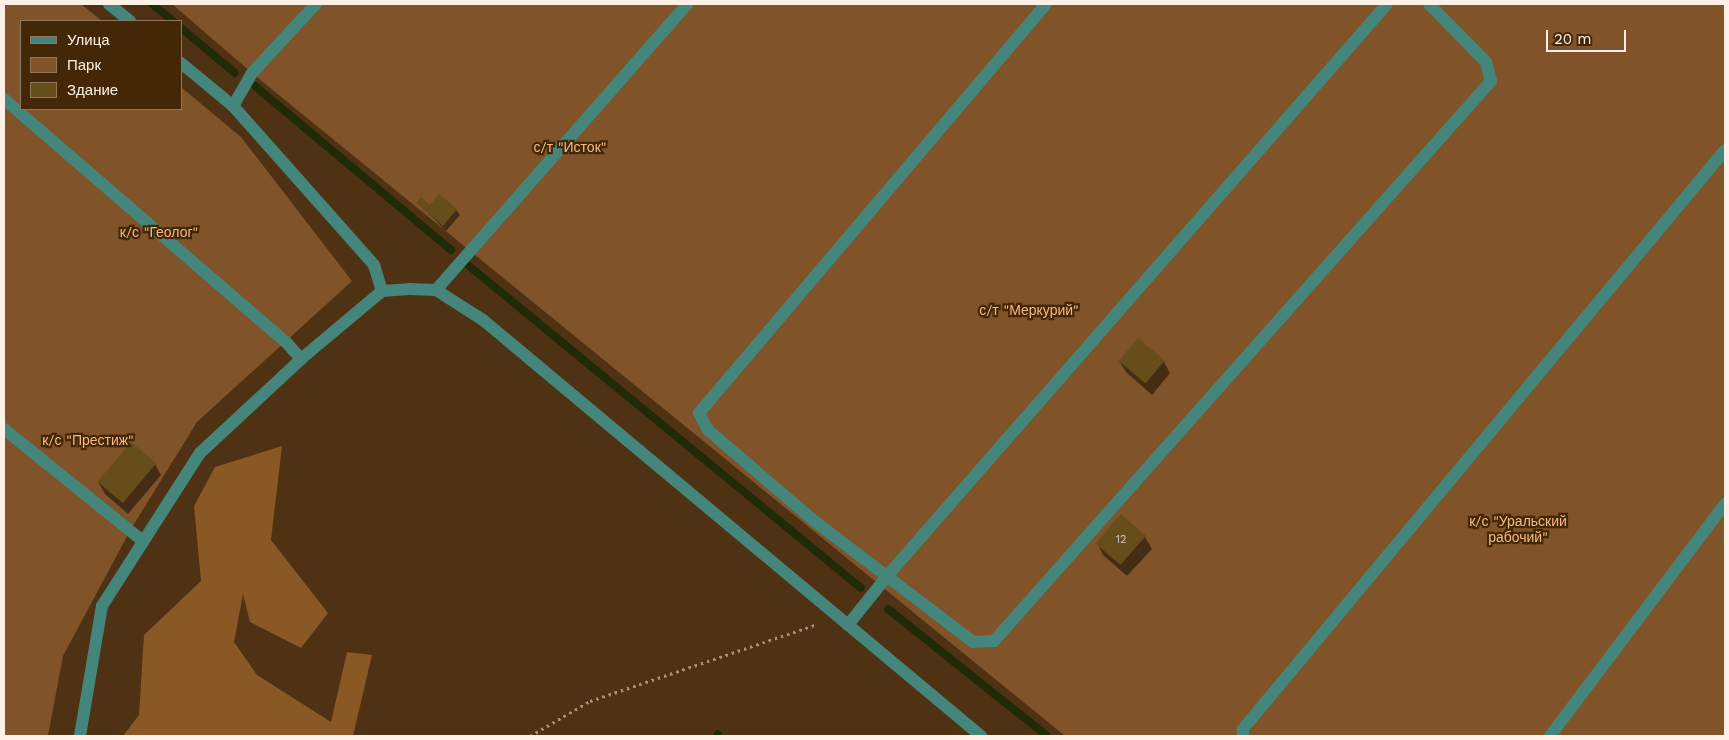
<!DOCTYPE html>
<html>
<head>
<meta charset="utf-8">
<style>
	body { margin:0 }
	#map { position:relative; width:1729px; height:740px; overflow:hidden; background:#4f3113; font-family:"Work Sans",sans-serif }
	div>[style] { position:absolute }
	.green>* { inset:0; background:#805328 }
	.forest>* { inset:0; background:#8a5825 }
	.shadow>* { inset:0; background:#0007 }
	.stream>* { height:8px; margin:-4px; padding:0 4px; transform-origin:4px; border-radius:4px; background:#212a06 }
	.building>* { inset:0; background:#664e1b; transform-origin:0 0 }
	.path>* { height:3px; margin-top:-1.5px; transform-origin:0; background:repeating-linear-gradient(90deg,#a6917d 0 2.5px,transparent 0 6.5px) }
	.minor>* { height:12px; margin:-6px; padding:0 6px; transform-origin:6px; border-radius:6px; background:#45867c }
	span { translate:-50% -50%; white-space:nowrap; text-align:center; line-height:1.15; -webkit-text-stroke:4.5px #442707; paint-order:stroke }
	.number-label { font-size:11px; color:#d7c8b4 }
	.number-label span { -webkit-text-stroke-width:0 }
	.park-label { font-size:14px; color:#f6ba84 }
	.frame { position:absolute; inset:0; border:5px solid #fdf1e7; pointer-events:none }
	.legend { position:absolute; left:20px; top:20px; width:162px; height:90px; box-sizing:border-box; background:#442707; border:1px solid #8e7861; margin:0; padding:6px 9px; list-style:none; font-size:15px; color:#fdf1e7 }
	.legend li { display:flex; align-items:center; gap:10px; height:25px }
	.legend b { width:25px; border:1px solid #8e7861 }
	.scale { position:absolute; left:1546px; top:30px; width:80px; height:22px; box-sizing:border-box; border:2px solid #fdf1e7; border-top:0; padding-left:6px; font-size:15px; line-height:18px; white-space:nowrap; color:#fdf1e7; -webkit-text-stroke:4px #442707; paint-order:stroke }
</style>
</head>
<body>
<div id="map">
	<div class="green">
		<div style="clip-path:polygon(4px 4px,81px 4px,102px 21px,21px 21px,21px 109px,181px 109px,181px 87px,241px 137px,352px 281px,197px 422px,131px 529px,63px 656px,48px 736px,4px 736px)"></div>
		<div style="clip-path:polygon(172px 4px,1725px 4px,1725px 736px,1065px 736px,252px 73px)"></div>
	</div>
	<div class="forest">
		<div style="clip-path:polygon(282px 446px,271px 540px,328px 613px,301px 648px,250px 622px,243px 594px,234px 642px,257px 675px,331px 722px,347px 652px,372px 655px,353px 736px,123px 736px,139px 715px,144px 635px,201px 581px,194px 506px,215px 467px)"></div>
	</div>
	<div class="shadow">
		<div style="clip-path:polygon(418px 203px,456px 210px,460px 215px,446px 231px)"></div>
		<div style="clip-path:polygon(1119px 361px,1164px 362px,1170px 373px,1152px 395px,1126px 372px)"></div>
		<div style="clip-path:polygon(155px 464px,161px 475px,128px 514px,105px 494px,98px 482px)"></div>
		<div style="clip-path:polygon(1121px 516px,1145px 537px,1152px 549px,1127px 576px,1103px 555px,1097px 543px)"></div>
	</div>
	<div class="stream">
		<div style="left:152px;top:4px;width:27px;rotate:39deg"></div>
		<div style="left:181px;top:28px;width:70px;rotate:39.8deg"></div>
		<div style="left:255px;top:86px;width:256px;rotate:39.9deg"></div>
		<div style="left:469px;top:266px;width:507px;rotate:39.4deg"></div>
		<div style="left:888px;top:609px;width:203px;rotate:38.6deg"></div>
		<div style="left:717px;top:736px;width:2px;rotate:-63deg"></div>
	</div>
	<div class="building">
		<div style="clip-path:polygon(439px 194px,457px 209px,443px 226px,416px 203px,421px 197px,430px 205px)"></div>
		<div style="left:1138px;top:338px;width:35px;height:30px;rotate:40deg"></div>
		<div style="left:131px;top:442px;width:33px;height:52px;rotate:40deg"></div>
		<div style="left:1121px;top:514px;width:33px;height:39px;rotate:41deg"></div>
	</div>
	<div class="path">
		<div style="left:530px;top:736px;width:69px;rotate:-30.3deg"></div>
		<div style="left:590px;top:701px;width:240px;rotate:-18.7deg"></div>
	</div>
	<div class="minor">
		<div style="left:109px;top:4px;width:27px;rotate:39deg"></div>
		<div style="left:1046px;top:4px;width:536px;rotate:130.31deg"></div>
		<div style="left:699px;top:413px;width:19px;rotate:62deg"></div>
		<div style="left:708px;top:430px;width:138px;rotate:40.6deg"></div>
		<div style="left:813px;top:520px;width:201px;rotate:37.3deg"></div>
		<div style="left:973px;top:642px;width:21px;rotate:-3deg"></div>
		<div style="left:994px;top:641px;width:749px;rotate:-48.41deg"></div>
		<div style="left:1491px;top:81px;width:20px;rotate:-105deg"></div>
		<div style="left:1486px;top:62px;width:81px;rotate:-134.5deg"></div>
		<div style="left:181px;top:63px;width:67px;rotate:39.6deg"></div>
		<div style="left:233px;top:106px;width:213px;rotate:48.4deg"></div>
		<div style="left:374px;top:265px;width:27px;rotate:73deg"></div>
		<div style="left:4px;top:99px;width:372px;rotate:40.8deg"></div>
		<div style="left:286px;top:342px;width:23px;rotate:49deg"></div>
		<div style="left:233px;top:106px;width:38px;rotate:-60deg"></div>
		<div style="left:252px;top:73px;width:94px;rotate:-47.2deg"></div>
		<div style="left:436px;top:290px;width:381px;rotate:-48.7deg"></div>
		<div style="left:4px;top:429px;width:179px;rotate:38.9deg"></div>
		<div style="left:848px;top:625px;width:64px;rotate:-51.3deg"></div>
		<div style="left:888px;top:575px;width:758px;rotate:-48.85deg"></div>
		<div style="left:80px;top:736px;width:132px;rotate:-80.4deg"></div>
		<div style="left:102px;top:606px;width:182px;rotate:-57.4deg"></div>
		<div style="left:200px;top:453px;width:138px;rotate:-42.9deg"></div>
		<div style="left:301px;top:359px;width:106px;rotate:-40deg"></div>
		<div style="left:382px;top:291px;width:27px;rotate:-4deg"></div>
		<div style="left:409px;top:289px;width:27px;rotate:2deg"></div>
		<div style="left:436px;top:290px;width:56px;rotate:32.6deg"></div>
		<div style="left:483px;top:320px;width:649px;rotate:39.87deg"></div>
		<div style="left:1243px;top:736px;width:7px;rotate:-90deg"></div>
		<div style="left:1243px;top:729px;width:753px;rotate:-50.22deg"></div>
		<div style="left:1550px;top:736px;width:291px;rotate:-53deg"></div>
	</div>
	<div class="number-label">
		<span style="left:1121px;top:540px">12</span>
	</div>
	<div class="park-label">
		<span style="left:570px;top:147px">с/т "Исток"</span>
		<span style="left:159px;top:232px">к/с "Геолог"</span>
		<span style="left:1029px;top:310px">с/т "Меркурий"</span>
		<span style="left:88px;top:440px">к/с "Престиж"</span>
		<span style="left:1518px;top:529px">к/с "Уральский<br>рабочий"</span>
	</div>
	<div class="frame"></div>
	<ul class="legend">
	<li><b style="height:6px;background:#45867c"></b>Улица</li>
	<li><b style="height:14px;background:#805328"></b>Парк</li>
	<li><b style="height:14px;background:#664e1b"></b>Здание</li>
	</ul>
	<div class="scale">20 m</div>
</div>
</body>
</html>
